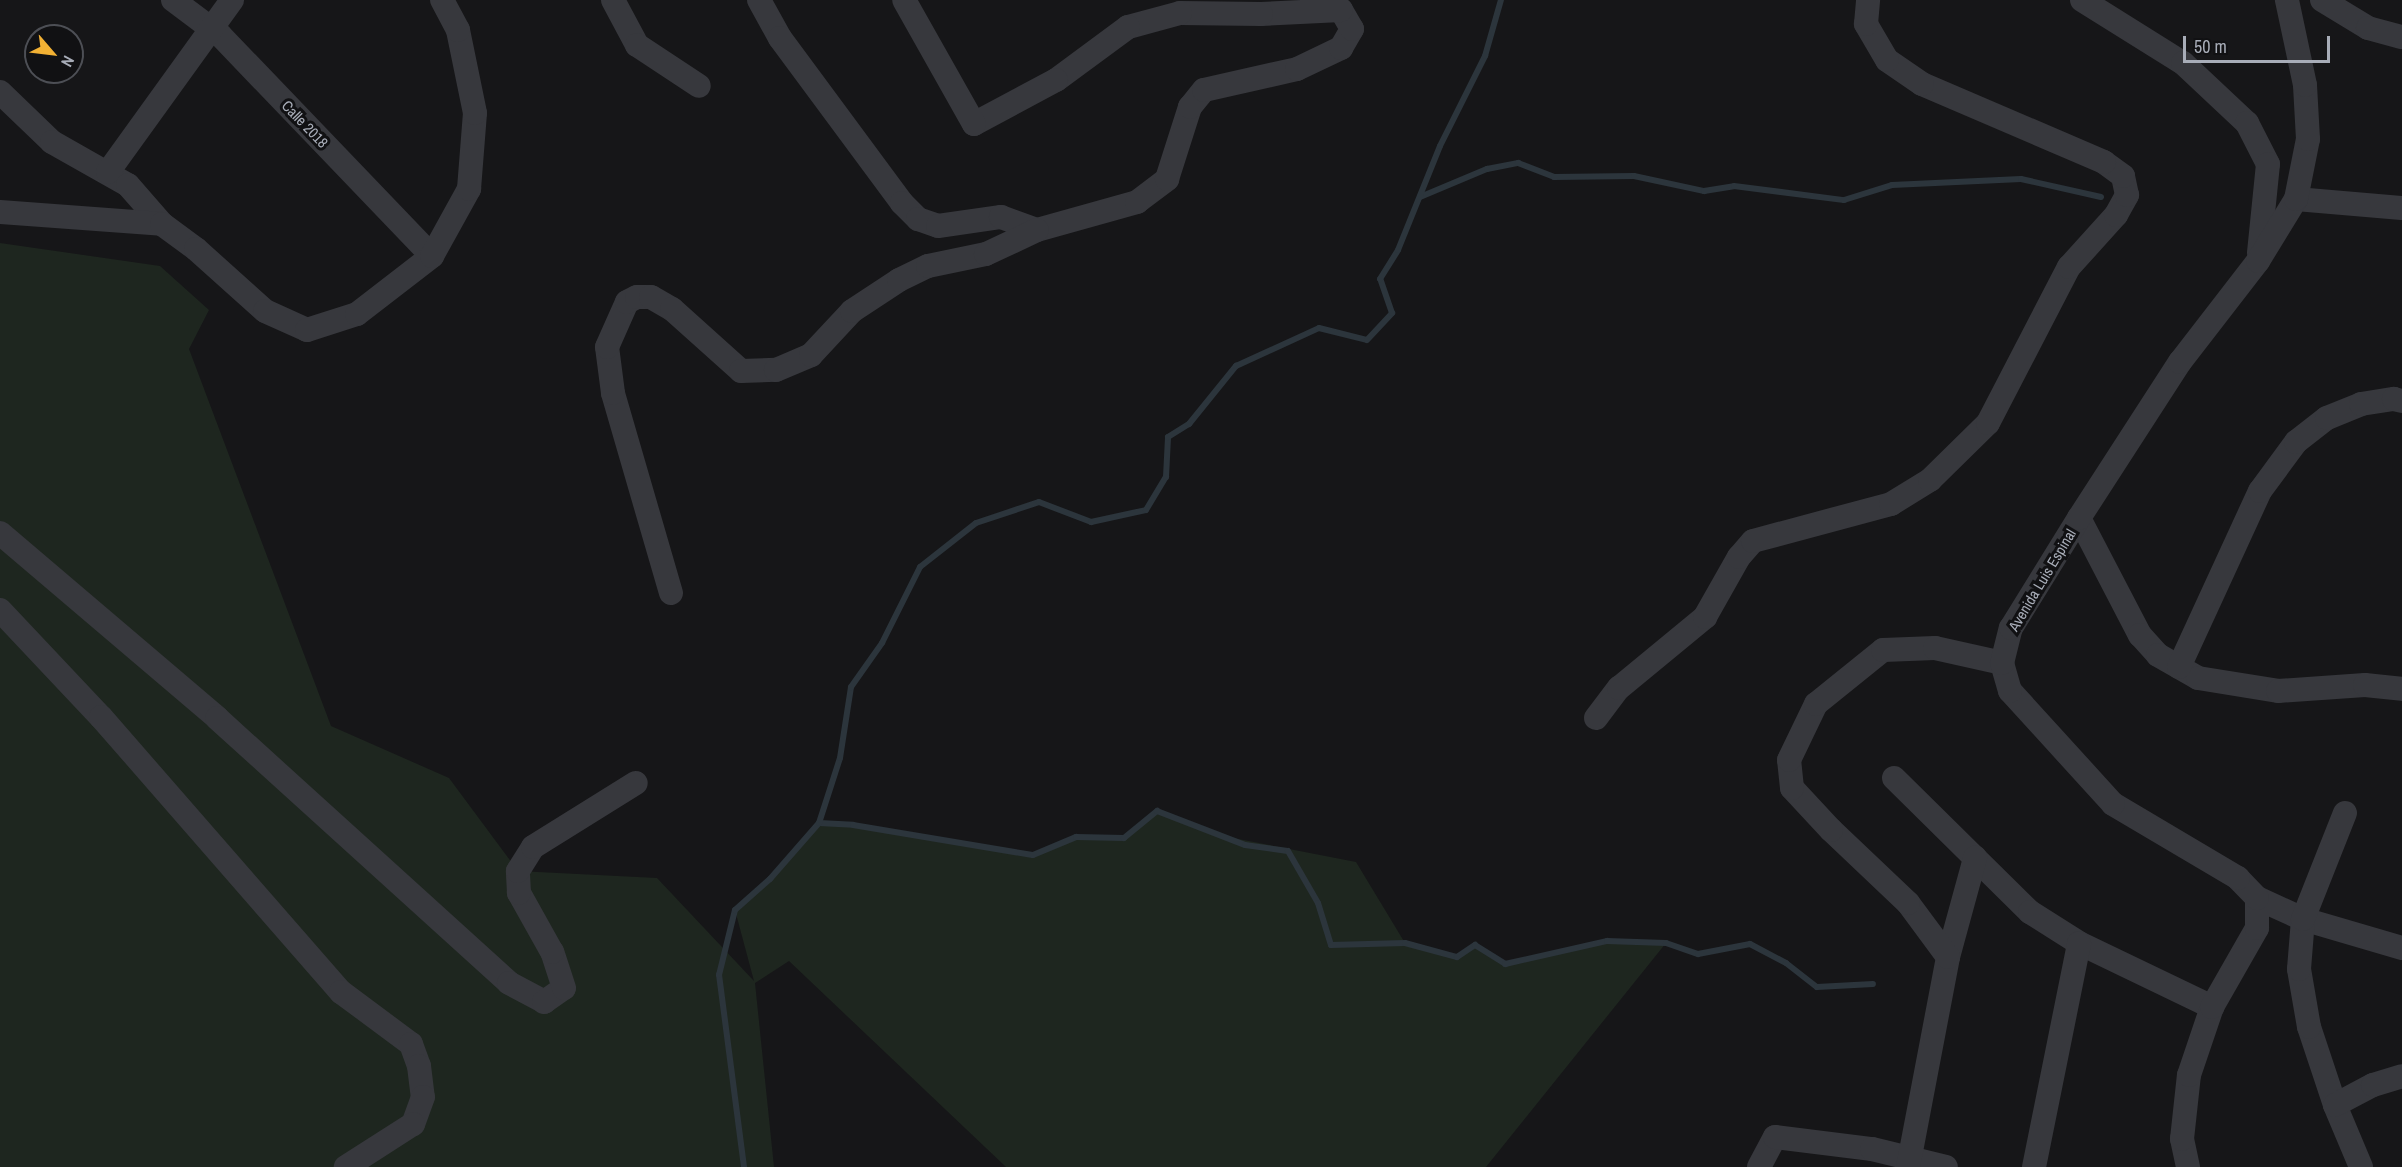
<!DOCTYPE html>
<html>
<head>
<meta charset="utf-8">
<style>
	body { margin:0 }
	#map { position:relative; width:2402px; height:1167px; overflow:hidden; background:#161618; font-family:"Archivo Narrow",sans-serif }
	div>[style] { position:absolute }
	.green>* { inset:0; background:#1e261f }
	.stream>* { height:6px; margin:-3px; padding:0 3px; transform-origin:3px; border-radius:3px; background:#2c353c }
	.minor>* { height:24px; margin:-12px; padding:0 12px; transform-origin:12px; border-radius:12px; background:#37383d }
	span { translate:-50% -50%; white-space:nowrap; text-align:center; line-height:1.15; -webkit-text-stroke:6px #111113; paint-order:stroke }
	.street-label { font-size:15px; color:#a8adb8 }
	.north { position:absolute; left:24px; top:24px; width:60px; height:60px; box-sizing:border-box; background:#111113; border:2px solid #4d4f55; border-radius:50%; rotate:118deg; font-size:16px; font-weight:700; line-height:24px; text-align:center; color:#a8adb8 }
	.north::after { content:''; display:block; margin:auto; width:21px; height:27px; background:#f2b134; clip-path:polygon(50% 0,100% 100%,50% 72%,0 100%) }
	.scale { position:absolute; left:2183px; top:36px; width:147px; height:27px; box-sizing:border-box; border:3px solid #a8adb8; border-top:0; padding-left:8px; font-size:18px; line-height:21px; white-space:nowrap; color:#a8adb8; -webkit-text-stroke:4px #111113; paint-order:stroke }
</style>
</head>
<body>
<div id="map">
	<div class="green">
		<div style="clip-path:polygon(0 243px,160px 266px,209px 310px,189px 349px,331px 726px,449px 778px,518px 871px,657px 878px,754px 981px,735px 910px,770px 879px,819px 823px,853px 825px,1033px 855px,1076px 837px,1124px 838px,1157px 811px,1228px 837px,1356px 862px,1405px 943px,1457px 957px,1475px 945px,1506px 964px,1607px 941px,1666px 943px,1486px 1167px,1006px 1167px,789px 961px,755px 983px,774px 1167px,0 1167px)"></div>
	</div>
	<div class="stream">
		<div style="left:1420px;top:197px;width:73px;rotate:-22.7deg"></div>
		<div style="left:1487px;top:169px;width:32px;rotate:-11deg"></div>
		<div style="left:1518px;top:163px;width:39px;rotate:21deg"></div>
		<div style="left:1554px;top:177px;width:80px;rotate:-0.7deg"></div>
		<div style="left:1634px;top:176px;width:72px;rotate:12.1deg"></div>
		<div style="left:1704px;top:191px;width:30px;rotate:-9deg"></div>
		<div style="left:1734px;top:186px;width:111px;rotate:7.3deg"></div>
		<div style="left:1844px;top:200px;width:50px;rotate:-17.4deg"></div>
		<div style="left:1892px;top:185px;width:129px;rotate:-2.7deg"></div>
		<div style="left:2021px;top:179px;width:82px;rotate:12.7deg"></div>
		<div style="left:819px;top:823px;width:34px;rotate:3deg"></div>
		<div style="left:853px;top:825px;width:182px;rotate:9.5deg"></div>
		<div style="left:1033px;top:855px;width:47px;rotate:-22.7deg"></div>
		<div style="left:1076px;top:837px;width:48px;rotate:1.2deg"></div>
		<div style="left:1124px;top:838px;width:43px;rotate:-39.3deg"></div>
		<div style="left:1157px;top:811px;width:94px;rotate:21.1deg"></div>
		<div style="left:1245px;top:845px;width:43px;rotate:7.9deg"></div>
		<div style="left:1288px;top:851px;width:60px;rotate:60deg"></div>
		<div style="left:1318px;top:903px;width:44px;rotate:72.8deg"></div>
		<div style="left:1331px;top:945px;width:74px;rotate:-1.5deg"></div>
		<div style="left:1405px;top:943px;width:54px;rotate:15.1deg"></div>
		<div style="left:1457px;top:957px;width:22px;rotate:-34deg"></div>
		<div style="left:1475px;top:945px;width:36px;rotate:32deg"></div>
		<div style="left:1505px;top:964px;width:105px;rotate:-12.7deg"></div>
		<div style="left:1607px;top:941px;width:59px;rotate:1.9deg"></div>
		<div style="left:1666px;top:943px;width:34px;rotate:19deg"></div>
		<div style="left:1698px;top:954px;width:53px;rotate:-10.9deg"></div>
		<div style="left:1750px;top:944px;width:41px;rotate:27.8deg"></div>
		<div style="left:1786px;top:963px;width:39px;rotate:38deg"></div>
		<div style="left:1817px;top:987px;width:56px;rotate:-3.1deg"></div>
		<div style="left:744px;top:1167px;width:194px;rotate:-97.4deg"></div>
		<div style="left:719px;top:975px;width:67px;rotate:-76.2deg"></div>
		<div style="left:735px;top:910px;width:47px;rotate:-41.5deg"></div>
		<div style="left:770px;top:879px;width:74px;rotate:-48.8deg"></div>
		<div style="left:819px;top:823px;width:68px;rotate:-72.1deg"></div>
		<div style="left:840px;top:758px;width:72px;rotate:-81.2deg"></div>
		<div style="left:851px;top:687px;width:54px;rotate:-54.8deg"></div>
		<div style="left:882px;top:643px;width:85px;rotate:-63.4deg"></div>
		<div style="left:920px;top:567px;width:71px;rotate:-38.2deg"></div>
		<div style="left:976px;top:523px;width:66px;rotate:-18.4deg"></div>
		<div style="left:1039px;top:502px;width:56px;rotate:21deg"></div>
		<div style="left:1091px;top:522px;width:56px;rotate:-12.3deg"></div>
		<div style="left:1146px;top:510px;width:39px;rotate:-59deg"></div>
		<div style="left:1166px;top:477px;width:40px;rotate:-87.1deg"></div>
		<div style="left:1168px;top:437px;width:25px;rotate:-32deg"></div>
		<div style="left:1189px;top:424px;width:75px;rotate:-51deg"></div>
		<div style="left:1236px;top:366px;width:91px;rotate:-24.6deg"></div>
		<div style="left:1319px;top:328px;width:49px;rotate:14deg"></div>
		<div style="left:1367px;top:340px;width:37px;rotate:-47deg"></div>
		<div style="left:1392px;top:313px;width:36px;rotate:-109deg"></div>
		<div style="left:1380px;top:279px;width:34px;rotate:-58deg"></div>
		<div style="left:1398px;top:250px;width:112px;rotate:-68deg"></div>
		<div style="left:1440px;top:146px;width:101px;rotate:-63.4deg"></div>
		<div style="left:1485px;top:56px;width:58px;rotate:-74.1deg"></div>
	</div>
	<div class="minor">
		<div style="left:173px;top:0;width:59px;rotate:36.7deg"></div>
		<div style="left:220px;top:35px;width:306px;rotate:46.2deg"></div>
		<div style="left:613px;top:0;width:51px;rotate:61.9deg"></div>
		<div style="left:637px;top:45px;width:74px;rotate:33.5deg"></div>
		<div style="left:759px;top:0;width:43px;rotate:61.1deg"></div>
		<div style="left:780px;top:38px;width:205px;rotate:53.5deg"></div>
		<div style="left:902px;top:203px;width:23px;rotate:45deg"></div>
		<div style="left:918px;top:219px;width:21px;rotate:19deg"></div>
		<div style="left:938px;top:226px;width:64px;rotate:-8.1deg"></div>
		<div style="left:1001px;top:217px;width:38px;rotate:20deg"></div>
		<div style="left:1037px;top:230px;width:104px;rotate:-15.6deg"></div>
		<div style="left:1137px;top:202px;width:38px;rotate:-37deg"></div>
		<div style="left:1167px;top:179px;width:76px;rotate:-72.3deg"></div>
		<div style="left:1190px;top:107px;width:22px;rotate:-51deg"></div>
		<div style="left:1204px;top:90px;width:95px;rotate:-12.7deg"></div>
		<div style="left:1297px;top:69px;width:49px;rotate:-25.5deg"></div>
		<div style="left:1341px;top:48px;width:22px;rotate:-60deg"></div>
		<div style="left:1352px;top:29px;width:22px;rotate:-120deg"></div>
		<div style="left:1341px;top:10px;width:80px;rotate:177.1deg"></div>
		<div style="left:1261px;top:14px;width:81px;rotate:-179.3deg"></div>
		<div style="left:1180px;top:13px;width:54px;rotate:164.9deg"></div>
		<div style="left:1128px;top:27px;width:89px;rotate:143.6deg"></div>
		<div style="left:1056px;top:80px;width:93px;rotate:151.8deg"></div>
		<div style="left:974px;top:124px;width:142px;rotate:-119.4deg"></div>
		<div style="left:2082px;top:0;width:119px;rotate:32deg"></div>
		<div style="left:2183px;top:63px;width:88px;rotate:43.2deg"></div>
		<div style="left:2247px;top:123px;width:46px;rotate:62.9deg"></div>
		<div style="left:2268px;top:164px;width:89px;rotate:95.8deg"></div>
		<div style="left:2322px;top:0;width:54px;rotate:31.3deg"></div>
		<div style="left:2368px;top:28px;width:35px;rotate:15deg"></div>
		<div style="left:0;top:92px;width:72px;rotate:43.9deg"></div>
		<div style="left:52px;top:142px;width:87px;rotate:29.5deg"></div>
		<div style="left:128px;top:185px;width:52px;rotate:48.9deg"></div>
		<div style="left:108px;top:172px;width:212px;rotate:-54.2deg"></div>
		<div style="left:2296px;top:199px;width:106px;rotate:4.9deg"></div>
		<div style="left:0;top:212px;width:162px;rotate:4.2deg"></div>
		<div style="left:162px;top:224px;width:42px;rotate:36.3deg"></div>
		<div style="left:196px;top:249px;width:93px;rotate:41.9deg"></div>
		<div style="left:265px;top:311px;width:46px;rotate:24.3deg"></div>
		<div style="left:307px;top:330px;width:52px;rotate:-17.7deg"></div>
		<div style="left:357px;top:314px;width:95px;rotate:-37.7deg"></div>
		<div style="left:432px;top:256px;width:77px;rotate:-61.1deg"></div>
		<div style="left:469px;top:189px;width:76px;rotate:-85.5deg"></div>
		<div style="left:475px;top:113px;width:85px;rotate:-101.6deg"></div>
		<div style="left:458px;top:30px;width:34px;rotate:-118deg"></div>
		<div style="left:2079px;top:518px;width:132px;rotate:62.5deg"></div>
		<div style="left:2140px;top:635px;width:27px;rotate:48deg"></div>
		<div style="left:2158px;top:655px;width:46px;rotate:29.9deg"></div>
		<div style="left:2198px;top:678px;width:81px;rotate:9.2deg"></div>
		<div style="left:2278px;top:691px;width:87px;rotate:-3.9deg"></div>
		<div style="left:2365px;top:685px;width:37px;rotate:6deg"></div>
		<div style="left:0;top:533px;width:285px;rotate:40.4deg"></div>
		<div style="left:217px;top:718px;width:394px;rotate:42.2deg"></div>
		<div style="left:509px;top:983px;width:40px;rotate:28deg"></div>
		<div style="left:544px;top:1002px;width:24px;rotate:-35deg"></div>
		<div style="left:564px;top:988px;width:38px;rotate:-108deg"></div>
		<div style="left:552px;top:952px;width:68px;rotate:-119.2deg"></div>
		<div style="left:519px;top:893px;width:22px;rotate:-93deg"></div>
		<div style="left:518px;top:871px;width:28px;rotate:-58deg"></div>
		<div style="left:533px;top:847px;width:121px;rotate:-31.9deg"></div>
		<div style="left:671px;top:593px;width:208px;rotate:-106.2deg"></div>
		<div style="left:613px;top:393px;width:46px;rotate:-97.4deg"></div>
		<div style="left:607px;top:347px;width:49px;rotate:-66deg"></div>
		<div style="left:627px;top:302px;width:11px;rotate:-27deg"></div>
		<div style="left:637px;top:297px;width:14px"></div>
		<div style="left:651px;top:297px;width:24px;rotate:30deg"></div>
		<div style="left:672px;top:309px;width:93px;rotate:41.9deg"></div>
		<div style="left:741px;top:371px;width:35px;rotate:-2deg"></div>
		<div style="left:776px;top:370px;width:38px;rotate:-23deg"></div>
		<div style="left:811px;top:355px;width:60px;rotate:-47deg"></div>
		<div style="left:852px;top:311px;width:56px;rotate:-33.4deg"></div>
		<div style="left:899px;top:280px;width:32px;rotate:-26deg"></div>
		<div style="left:928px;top:266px;width:59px;rotate:-11.7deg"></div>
		<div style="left:986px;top:254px;width:56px;rotate:-25.2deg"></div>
		<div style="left:0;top:610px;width:147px;rotate:46.7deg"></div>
		<div style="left:101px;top:717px;width:365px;rotate:48.9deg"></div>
		<div style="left:341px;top:992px;width:87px;rotate:36.6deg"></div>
		<div style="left:411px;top:1044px;width:23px;rotate:70deg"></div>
		<div style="left:419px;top:1066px;width:31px;rotate:83deg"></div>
		<div style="left:423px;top:1097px;width:29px;rotate:110deg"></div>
		<div style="left:413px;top:1124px;width:80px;rotate:147.3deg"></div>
		<div style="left:2179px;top:667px;width:194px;rotate:-65.3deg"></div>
		<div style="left:2260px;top:491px;width:61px;rotate:-53.7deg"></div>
		<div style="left:2296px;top:442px;width:39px;rotate:-38deg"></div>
		<div style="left:2327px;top:418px;width:37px;rotate:-22deg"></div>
		<div style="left:2361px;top:404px;width:33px;rotate:-9deg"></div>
		<div style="left:2394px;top:399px;width:8px;rotate:14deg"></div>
		<div style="left:1596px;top:718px;width:38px;rotate:-53deg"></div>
		<div style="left:1619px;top:688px;width:112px;rotate:-39.5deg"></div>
		<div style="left:1705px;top:617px;width:69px;rotate:-60.5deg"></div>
		<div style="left:1739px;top:557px;width:21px;rotate:-49deg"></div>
		<div style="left:1753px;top:541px;width:143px;rotate:-15deg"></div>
		<div style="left:1891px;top:504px;width:46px;rotate:-31.6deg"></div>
		<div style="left:1930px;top:480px;width:81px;rotate:-44.5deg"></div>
		<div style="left:1988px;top:423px;width:176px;rotate:-62.6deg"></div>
		<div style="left:2069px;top:267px;width:70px;rotate:-47.9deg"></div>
		<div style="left:2116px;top:215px;width:23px;rotate:-61deg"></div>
		<div style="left:2127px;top:195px;width:19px;rotate:-102deg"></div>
		<div style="left:2123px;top:176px;width:24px;rotate:-144deg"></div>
		<div style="left:2104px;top:162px;width:198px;rotate:-156.8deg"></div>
		<div style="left:1922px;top:84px;width:42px;rotate:-145.6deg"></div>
		<div style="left:1887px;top:60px;width:42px;rotate:-120.3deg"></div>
		<div style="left:1866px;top:24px;width:24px;rotate:-85deg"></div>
		<div style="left:1894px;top:778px;width:191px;rotate:44.6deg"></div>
		<div style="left:2030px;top:912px;width:58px;rotate:32.3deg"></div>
		<div style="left:2079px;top:943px;width:148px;rotate:25.7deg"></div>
		<div style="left:2257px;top:898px;width:51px;rotate:24.5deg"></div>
		<div style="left:2303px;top:919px;width:103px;rotate:16.3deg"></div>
		<div style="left:1948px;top:957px;width:103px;rotate:-74.7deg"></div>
		<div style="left:2335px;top:1105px;width:82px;rotate:-108.4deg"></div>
		<div style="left:2309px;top:1027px;width:59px;rotate:-99.8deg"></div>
		<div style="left:2299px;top:969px;width:50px;rotate:-85.4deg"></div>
		<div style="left:2303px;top:919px;width:114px;rotate:-68.4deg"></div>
		<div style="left:1759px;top:1167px;width:34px;rotate:-62deg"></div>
		<div style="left:1775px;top:1137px;width:98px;rotate:7.1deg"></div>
		<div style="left:1872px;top:1149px;width:76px;rotate:13.7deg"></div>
		<div style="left:1908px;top:1167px;width:214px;rotate:-79.2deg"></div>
		<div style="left:1948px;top:957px;width:67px;rotate:-126.5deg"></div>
		<div style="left:1908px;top:903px;width:106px;rotate:-136.5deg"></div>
		<div style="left:1831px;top:830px;width:57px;rotate:-132.9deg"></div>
		<div style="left:1792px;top:788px;width:28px;rotate:-96deg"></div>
		<div style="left:1789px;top:760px;width:62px;rotate:-64.3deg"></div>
		<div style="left:1816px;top:704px;width:86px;rotate:-38.9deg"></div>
		<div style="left:1883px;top:650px;width:52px;rotate:-2.2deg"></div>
		<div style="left:1935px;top:648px;width:69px;rotate:12.6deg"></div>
		<div style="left:2034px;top:1167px;width:228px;rotate:-78.6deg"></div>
		<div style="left:2188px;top:1167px;width:29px;rotate:-102deg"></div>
		<div style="left:2182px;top:1139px;width:64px;rotate:-83.8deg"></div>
		<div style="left:2189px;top:1075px;width:72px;rotate:-71.3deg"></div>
		<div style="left:2212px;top:1007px;width:91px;rotate:-60.3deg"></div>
		<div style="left:2257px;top:928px;width:30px;rotate:-90deg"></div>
		<div style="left:2257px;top:898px;width:28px;rotate:-134deg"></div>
		<div style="left:2238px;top:878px;width:145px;rotate:-149.4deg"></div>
		<div style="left:2113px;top:804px;width:153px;rotate:-132.3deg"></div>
		<div style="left:2010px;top:691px;width:29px;rotate:-106deg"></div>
		<div style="left:2002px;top:663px;width:36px;rotate:-76deg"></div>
		<div style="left:2011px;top:628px;width:129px;rotate:-58.3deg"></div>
		<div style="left:2079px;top:518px;width:186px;rotate:-57.1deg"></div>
		<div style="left:2180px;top:362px;width:128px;rotate:-52.3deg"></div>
		<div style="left:2258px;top:261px;width:73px;rotate:-58.5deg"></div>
		<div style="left:2296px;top:199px;width:61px;rotate:-78.7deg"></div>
		<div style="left:2308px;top:139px;width:54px;rotate:-93.2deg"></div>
		<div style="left:2305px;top:85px;width:87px;rotate:-102deg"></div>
		<div style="left:2361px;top:1167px;width:67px;rotate:-112.8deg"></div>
		<div style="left:2335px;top:1105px;width:43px;rotate:-27.8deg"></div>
		<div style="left:2373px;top:1085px;width:30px;rotate:-17deg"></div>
	</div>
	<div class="street-label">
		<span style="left:305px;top:124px;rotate:46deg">Calle 2018</span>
		<span style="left:2042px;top:580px;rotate:-59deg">Avenida Luis Espinal</span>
	</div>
	<div class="north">N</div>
	<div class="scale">50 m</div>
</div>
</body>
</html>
